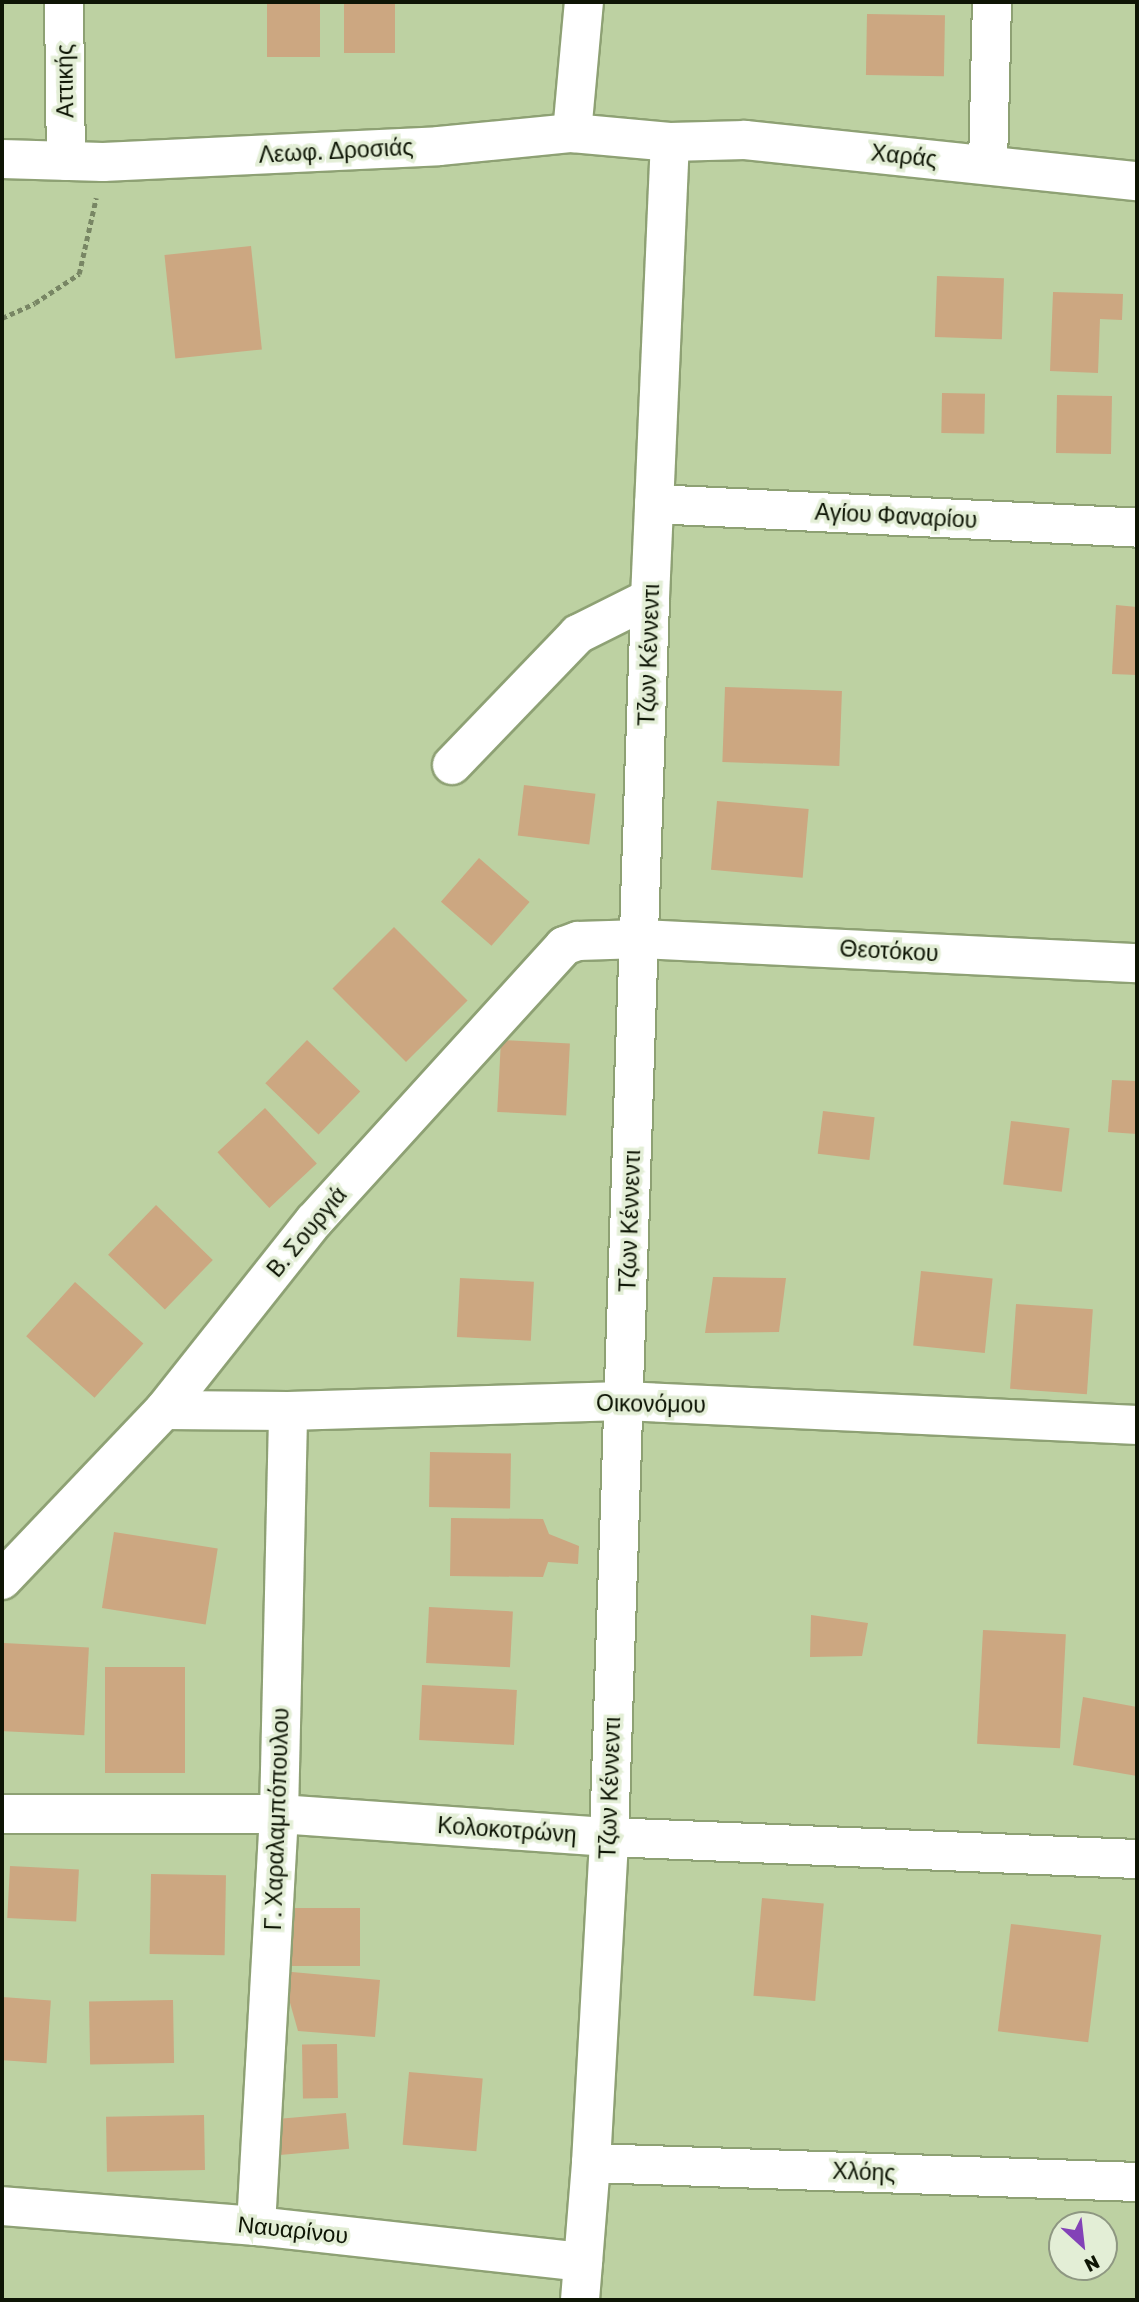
<!DOCTYPE html>
<html>
<head>
<meta charset="utf-8">
<style>
	body { margin:0 }
	#map { position:relative; width:1139px; height:2302px; overflow:hidden; background:#bdd1a2; font-family:Rubik,sans-serif }
	div>[style] { position:absolute }
	.building>* { inset:0; background:#cca781; transform-origin:0 0 }
	.path>* { height:4.5px; margin-top:-2.25px; transform-origin:0; background:repeating-linear-gradient(90deg,#788664 0 5px,transparent 0 8.5px) }
	.roads { filter:drop-shadow(2px 0 #8ea174) drop-shadow(-2px 0 #8ea174) drop-shadow(0 2px #8ea174) drop-shadow(0 -2px #8ea174) }
	.minor>* { height:38px; margin:-19px; padding:0 19px; transform-origin:19px; border-radius:19px; background:#fff }
	span { translate:-50% -50%; white-space:nowrap; text-align:center; line-height:1.15; -webkit-text-stroke:7px #e3eed6; paint-order:stroke }
	.street-label { font-size:23px; color:#0e1505 }
	.frame { position:absolute; inset:0; border:4px solid #0e1505; pointer-events:none }
	.north { position:absolute; left:1048px; top:2211px; width:70px; height:70px; box-sizing:border-box; background:#e3eed6; border:2px solid #8e9782; border-radius:50%; rotate:153deg; font-size:19px; font-weight:700; line-height:28px; text-align:center; color:#0e1505 }
	.north::after { content:''; display:block; margin:auto; width:24px; height:32px; background:#8342b7; clip-path:polygon(50% 0,100% 100%,50% 72%,0 100%) }
</style>
</head>
<body>
<div id="map">
	<div class="building">
		<div style="left:267px;top:2px;width:53px;height:55px"></div>
		<div style="left:344px;top:2px;width:51px;height:51px"></div>
		<div style="left:867px;top:14px;width:78px;height:61px;rotate:1deg"></div>
		<div style="left:251px;top:246px;width:104px;height:87px;rotate:84deg"></div>
		<div style="left:937px;top:276px;width:67px;height:61px;rotate:2deg"></div>
		<div style="clip-path:polygon(1053px 292px,1123px 294px,1122px 320px,1100px 319px,1098px 373px,1050px 371px)"></div>
		<div style="left:942px;top:393px;width:43px;height:40px;rotate:1deg"></div>
		<div style="left:1057px;top:395px;width:55px;height:58px;rotate:1deg"></div>
		<div style="clip-path:polygon(1116px 605px,1137px 607px,1137px 675px,1112px 674px)"></div>
		<div style="left:725px;top:687px;width:117px;height:75px;rotate:2deg"></div>
		<div style="left:524px;top:785px;width:72px;height:51px;rotate:7deg"></div>
		<div style="left:717px;top:801px;width:92px;height:69px;rotate:5deg"></div>
		<div style="left:479px;top:858px;width:67px;height:58px;rotate:41deg"></div>
		<div style="left:394px;top:927px;width:104px;height:87px;rotate:45deg"></div>
		<div style="left:307px;top:1040px;width:74px;height:60px;rotate:44deg"></div>
		<div style="left:501px;top:1040px;width:69px;height:72px;rotate:3deg"></div>
		<div style="clip-path:polygon(1112px 1080px,1137px 1081px,1137px 1134px,1108px 1132px)"></div>
		<div style="left:265px;top:1108px;width:76px;height:65px;rotate:47deg"></div>
		<div style="left:823px;top:1111px;width:52px;height:43px;rotate:7deg"></div>
		<div style="left:1011px;top:1121px;width:59px;height:64px;rotate:7deg"></div>
		<div style="left:156px;top:1205px;width:79px;height:69px;rotate:44deg"></div>
		<div style="left:921px;top:1271px;width:72px;height:75px;rotate:6deg"></div>
		<div style="clip-path:polygon(713px 1277px,786px 1278px,779px 1332px,705px 1333px)"></div>
		<div style="left:460px;top:1278px;width:74px;height:59px;rotate:3deg"></div>
		<div style="left:75px;top:1282px;width:92px;height:73px;rotate:42deg"></div>
		<div style="left:1016px;top:1304px;width:77px;height:85px;rotate:4deg"></div>
		<div style="left:430px;top:1452px;width:81px;height:55px;rotate:1deg"></div>
		<div style="clip-path:polygon(451px 1518px,543px 1519px,549px 1534px,579px 1546px,578px 1564px,548px 1562px,543px 1577px,450px 1576px)"></div>
		<div style="left:114px;top:1532px;width:105px;height:77px;rotate:9deg"></div>
		<div style="left:429px;top:1607px;width:84px;height:56px;rotate:3deg"></div>
		<div style="clip-path:polygon(811px 1615px,868px 1623px,862px 1656px,810px 1657px)"></div>
		<div style="left:983px;top:1630px;width:83px;height:114px;rotate:3deg"></div>
		<div style="left:4px;top:1643px;width:85px;height:88px;rotate:3deg"></div>
		<div style="left:105px;top:1667px;width:80px;height:106px"></div>
		<div style="left:422px;top:1685px;width:95px;height:55px;rotate:3deg"></div>
		<div style="clip-path:polygon(1083px 1697px,1137px 1707px,1137px 1776px,1073px 1765px)"></div>
		<div style="left:10px;top:1866px;width:69px;height:52px;rotate:3deg"></div>
		<div style="left:151px;top:1874px;width:75px;height:80px;rotate:1deg"></div>
		<div style="left:762px;top:1898px;width:62px;height:98px;rotate:5deg"></div>
		<div style="left:290px;top:1908px;width:70px;height:58px"></div>
		<div style="left:1011px;top:1924px;width:91px;height:108px;rotate:7deg"></div>
		<div style="clip-path:polygon(281px 1971px,380px 1980px,375px 2037px,298px 2031px)"></div>
		<div style="left:2px;top:1997px;width:49px;height:63px;rotate:4deg"></div>
		<div style="left:173px;top:2000px;width:63px;height:84px;rotate:89deg"></div>
		<div style="left:337px;top:2044px;width:54px;height:35px;rotate:89deg"></div>
		<div style="left:409px;top:2072px;width:74px;height:73px;rotate:5deg"></div>
		<div style="left:346px;top:2113px;width:36px;height:75px;rotate:85deg"></div>
		<div style="left:204px;top:2115px;width:55px;height:98px;rotate:89deg"></div>
	</div>
	<div class="path">
		<div style="left:2px;top:318px;width:36px;rotate:-24deg"></div>
		<div style="left:35px;top:303px;width:53px;rotate:-33.4deg"></div>
		<div style="left:79px;top:274px;width:78px;rotate:-77.4deg"></div>
	</div>
	<div class="roads">
		<div class="minor">
			<div style="left:64px;top:2px;width:159px;rotate:89.3deg"></div>
			<div style="left:572px;top:133px;width:132px;rotate:-84.8deg"></div>
			<div style="left:2px;top:159px;width:101px;rotate:1.7deg"></div>
			<div style="left:103px;top:162px;width:336px;rotate:-2.7deg"></div>
			<div style="left:439px;top:146px;width:134px;rotate:-5.6deg"></div>
			<div style="left:572px;top:133px;width:98px;rotate:5.2deg"></div>
			<div style="left:670px;top:142px;width:75px;rotate:-1.5deg"></div>
			<div style="left:745px;top:140px;width:394px;rotate:6deg"></div>
			<div style="left:988px;top:164px;width:162px;rotate:-88.6deg"></div>
			<div style="left:654px;top:504px;width:484px;rotate:2.8deg"></div>
			<div style="left:452px;top:765px;width:182px;rotate:-46.1deg"></div>
			<div style="left:578px;top:634px;width:80px;rotate:-26.6deg"></div>
			<div style="left:164px;top:1410px;width:124px;rotate:0.5deg"></div>
			<div style="left:288px;top:1411px;width:335px;rotate:-1.7deg"></div>
			<div style="left:623px;top:1401px;width:515px;rotate:2.67deg"></div>
			<div style="left:2px;top:1580px;width:235px;rotate:-46.4deg"></div>
			<div style="left:164px;top:1410px;width:241px;rotate:-51.6deg"></div>
			<div style="left:314px;top:1221px;width:372px;rotate:-47.7deg"></div>
			<div style="left:564px;top:946px;width:15px;rotate:-20deg"></div>
			<div style="left:578px;top:941px;width:63px;rotate:-1.8deg"></div>
			<div style="left:641px;top:939px;width:497px;rotate:2.8deg"></div>
			<div style="left:2px;top:1814px;width:277px"></div>
			<div style="left:279px;top:1814px;width:331px;rotate:4deg"></div>
			<div style="left:609px;top:1837px;width:528px;rotate:2.39deg"></div>
			<div style="left:591px;top:2163px;width:546px;rotate:1.99deg"></div>
			<div style="left:2px;top:2206px;width:255px;rotate:4.5deg"></div>
			<div style="left:256px;top:2226px;width:329px;rotate:6.3deg"></div>
			<div style="left:256px;top:2226px;width:413px;rotate:-86.8deg"></div>
			<div style="left:279px;top:1814px;width:403px;rotate:-88.7deg"></div>
			<div style="left:580px;top:2300px;width:137px;rotate:-85.4deg"></div>
			<div style="left:591px;top:2163px;width:326px;rotate:-86.8deg"></div>
			<div style="left:609px;top:1837px;width:1240px;rotate:-88.1deg"></div>
			<div style="left:650px;top:598px;width:456px;rotate:-87.5deg"></div>
		</div>
	</div>
	<div class="street-label">
		<span style="left:65px;top:81px;rotate:-91deg">Αττικής</span>
		<span style="left:336px;top:151px;rotate:-3deg">Λεωφ. Δροσιάς</span>
		<span style="left:904px;top:156px;rotate:6deg">Χαράς</span>
		<span style="left:896px;top:516px;rotate:3deg">Αγίου Φαναρίου</span>
		<span style="left:649px;top:655px;rotate:-88deg">Τζων Κέννεντι</span>
		<span style="left:889px;top:951px;rotate:3deg">Θεοτόκου</span>
		<span style="left:630px;top:1221px;rotate:-88deg">Τζων Κέννεντι</span>
		<span style="left:307px;top:1232px;rotate:-50deg">Β. Σουργιά</span>
		<span style="left:651px;top:1404px;rotate:1deg">Οικονόμου</span>
		<span style="left:610px;top:1788px;rotate:-88deg">Τζων Κέννεντι</span>
		<span style="left:277px;top:1819px;rotate:-88deg">Γ. Χαραλαμπόπουλου</span>
		<span style="left:507px;top:1830px;rotate:4deg">Κολοκοτρώνη</span>
		<span style="left:864px;top:2172px;rotate:2deg">Χλόης</span>
		<span style="left:293px;top:2230px;rotate:6deg">Ναυαρίνου</span>
	</div>
	<div class="frame"></div>
	<div class="north">N</div>
</div>
</body>
</html>
